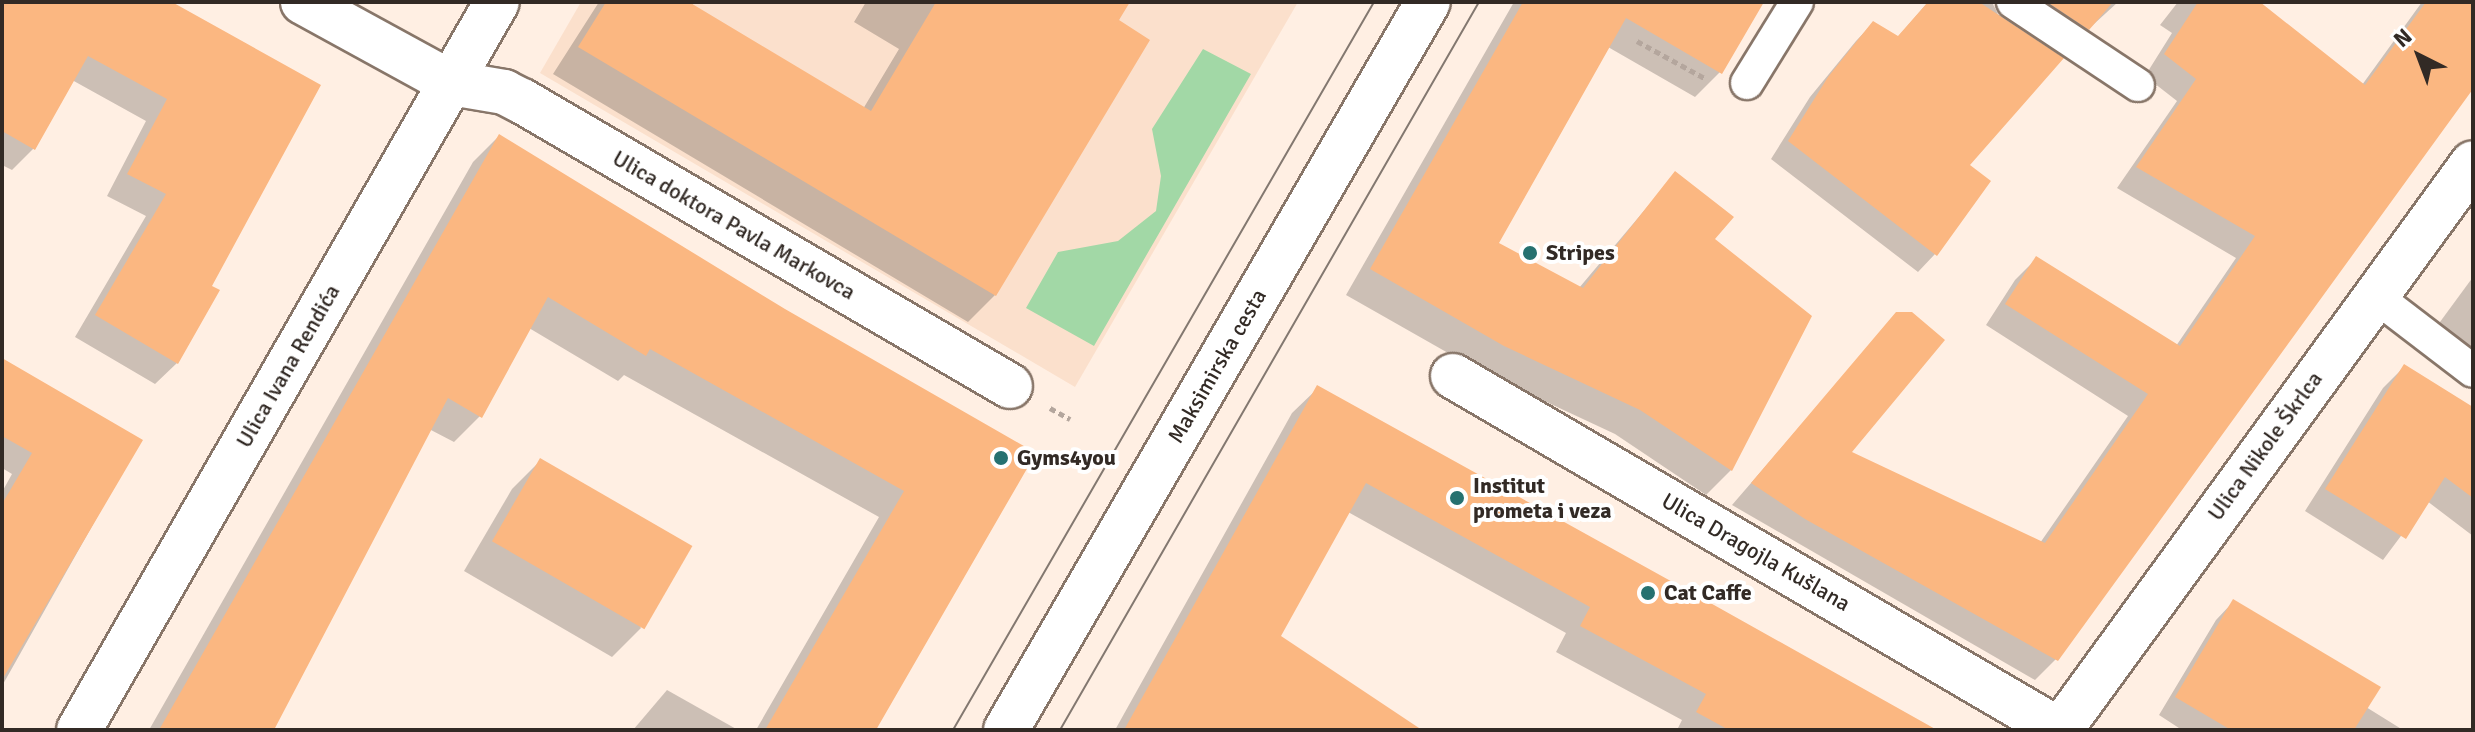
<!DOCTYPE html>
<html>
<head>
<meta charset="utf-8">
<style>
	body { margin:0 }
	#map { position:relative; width:2475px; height:732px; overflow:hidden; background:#ffefe3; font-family:Signika,sans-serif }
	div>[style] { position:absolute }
	.built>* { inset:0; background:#fbe0cc }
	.green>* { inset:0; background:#a2d8a6 }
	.shadow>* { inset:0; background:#0003 }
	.building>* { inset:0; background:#fbb781; transform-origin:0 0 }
	.path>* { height:5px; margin-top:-2.5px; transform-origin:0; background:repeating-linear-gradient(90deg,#b4a69d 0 6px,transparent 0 10px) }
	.roads { filter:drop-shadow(2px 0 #887669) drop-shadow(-2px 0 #887669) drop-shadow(0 2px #887669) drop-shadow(0 -2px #887669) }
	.lane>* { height:32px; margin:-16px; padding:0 16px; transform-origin:16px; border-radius:16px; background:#fff }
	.street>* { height:44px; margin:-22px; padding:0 22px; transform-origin:22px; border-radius:22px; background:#fff }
	.secondary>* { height:44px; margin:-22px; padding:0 22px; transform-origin:22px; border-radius:22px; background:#fff }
	.tram>* { height:2px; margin:-1px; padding:0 1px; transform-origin:1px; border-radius:1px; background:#837870 }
	.dots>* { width:22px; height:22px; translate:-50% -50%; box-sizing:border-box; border:4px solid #fff; border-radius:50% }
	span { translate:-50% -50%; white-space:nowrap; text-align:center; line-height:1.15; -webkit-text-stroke:8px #fff; paint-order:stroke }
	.street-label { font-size:22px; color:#322a25 }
	.poi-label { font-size:22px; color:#322a25; font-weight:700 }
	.left { translate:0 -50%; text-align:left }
	.frame { position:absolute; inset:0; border:4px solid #322a25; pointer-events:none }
	.north { position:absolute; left:2379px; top:16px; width:80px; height:80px; -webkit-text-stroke:6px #fff; paint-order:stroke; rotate:318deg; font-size:22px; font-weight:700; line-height:32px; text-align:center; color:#322a25 }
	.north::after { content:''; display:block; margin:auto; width:28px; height:36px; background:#322a25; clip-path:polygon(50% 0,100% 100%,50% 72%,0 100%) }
</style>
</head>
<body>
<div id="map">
	<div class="built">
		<div style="clip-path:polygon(581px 2px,1298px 2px,1075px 387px,540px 73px)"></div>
	</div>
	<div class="green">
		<div style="clip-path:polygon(1203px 49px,1251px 74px,1094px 346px,1026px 308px,1058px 252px,1118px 241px,1156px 211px,1161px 176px,1152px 129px)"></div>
	</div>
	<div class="shadow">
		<div style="clip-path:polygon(2px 2px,167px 2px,210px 286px,177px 363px,155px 384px,75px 337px,146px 216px,107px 196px,146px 121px,72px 80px,33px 149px,12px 170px,2px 165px)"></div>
		<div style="clip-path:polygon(599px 2px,694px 2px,692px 6px,863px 109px,899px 49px,854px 22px,866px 2px,1127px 2px,995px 295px,968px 322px,553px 74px)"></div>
		<div style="clip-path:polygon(1514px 2px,1761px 2px,1720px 72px,1695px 97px,1608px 47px,1496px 244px,1579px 288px,1675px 174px,1712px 240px,1731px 470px,1706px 495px,1615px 434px,1478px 370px,1346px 295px)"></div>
		<div style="clip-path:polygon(1928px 2px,1992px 2px,2000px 19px,1967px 166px,1935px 254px,1918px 272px,1771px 159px,1810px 97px,1856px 41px,1873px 23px,1897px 38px)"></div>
		<div style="clip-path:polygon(1992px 2px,2118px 2px,2070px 46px,2005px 3px)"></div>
		<div style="clip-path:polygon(2178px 2px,2258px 2px,2362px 85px,2422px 2px,2473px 2px,2473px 85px,2056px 659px,2035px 680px,1732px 505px,1897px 314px,1849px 453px,2040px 543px,2128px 416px,1986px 325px,2015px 280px,2036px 259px,2176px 346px,2236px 258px,2117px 188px,2177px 101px,2145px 76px,2172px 33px,2160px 25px)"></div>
		<div style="clip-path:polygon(499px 136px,784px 311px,1033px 454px,874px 730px,756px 730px,879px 517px,624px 375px,618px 381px,529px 328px,480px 416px,454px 442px,429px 429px,271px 730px,149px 730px,473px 162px)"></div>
		<div style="clip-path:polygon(2473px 277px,2473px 352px,2437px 326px)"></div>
		<div style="clip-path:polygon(2px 360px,140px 441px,2px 686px,2px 492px,12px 474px,2px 468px)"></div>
		<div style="clip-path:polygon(2405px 366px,2473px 409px,2473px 536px,2427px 501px,2383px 560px,2305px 511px,2383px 388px)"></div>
		<div style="clip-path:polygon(1318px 388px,1934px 730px,1677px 730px,1682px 720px,1556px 652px,1566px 633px,1348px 512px,1278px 636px,1404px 730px,1115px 730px,1292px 413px)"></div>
		<div style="clip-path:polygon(541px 460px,641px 628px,612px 657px,464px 571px,512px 489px)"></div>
		<div style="clip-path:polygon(2233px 602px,2366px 707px,2403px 730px,2182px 730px,2159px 715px,2216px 620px)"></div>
		<div style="clip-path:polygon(667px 690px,738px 730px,633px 730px)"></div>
	</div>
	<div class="building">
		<div style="clip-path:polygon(2px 2px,172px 2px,321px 85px,212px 286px,220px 290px,178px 364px,95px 315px,166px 194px,127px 174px,167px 99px,88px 56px,35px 150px,2px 131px)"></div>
		<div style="clip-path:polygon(606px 2px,689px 2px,871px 111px,936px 2px,1130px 2px,1119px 20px,1150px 40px,996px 296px,578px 47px)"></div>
		<div style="clip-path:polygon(1523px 2px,1764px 2px,1722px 74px,1626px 18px,1499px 243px,1583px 288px,1675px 171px,1734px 217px,1715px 239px,1812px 316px,1732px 471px,1640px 410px,1504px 346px,1370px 269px)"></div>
		<div style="clip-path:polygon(1928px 2px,1979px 2px,2064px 58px,1970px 165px,1991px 181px,1937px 256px,1788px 141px,1828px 77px,1873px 21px,1898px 36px)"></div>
		<div style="clip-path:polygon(2047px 2px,2113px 2px,2089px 30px)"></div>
		<div style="clip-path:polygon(2198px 2px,2260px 2px,2365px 85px,2426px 2px,2473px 2px,2473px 89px,2058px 661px,1805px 519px,1751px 483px,1896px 312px,1912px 312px,1945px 340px,1852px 452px,2045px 543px,2148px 394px,2005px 304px,2036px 256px,2180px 346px,2255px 236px,2136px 167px,2196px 79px,2164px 54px)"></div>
		<div style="clip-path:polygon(499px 134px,785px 309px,1036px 453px,876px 730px,765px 730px,904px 491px,650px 349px,646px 356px,548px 297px,482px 418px,448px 398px,274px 730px,159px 730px)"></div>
		<div style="clip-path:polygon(2px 358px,143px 440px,2px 680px,2px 504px,32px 453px,2px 436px)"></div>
		<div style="clip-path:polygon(2404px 364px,2473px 407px,2473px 498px,2445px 477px,2406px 539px,2325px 489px)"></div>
		<div style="clip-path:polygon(1317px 385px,1714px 605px,1937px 730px,1729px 730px,1696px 712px,1706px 694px,1580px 626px,1590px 607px,1366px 483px,1281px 636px,1422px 730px,1124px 730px)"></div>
		<div style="left:540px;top:458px;width:176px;height:96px;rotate:30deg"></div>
		<div style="clip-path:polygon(2233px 599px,2381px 687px,2354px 730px,2231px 730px,2175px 697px)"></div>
	</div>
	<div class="path">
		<div style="left:1637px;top:41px;width:79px;rotate:28.8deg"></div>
		<div style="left:1050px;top:408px;width:23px;rotate:29deg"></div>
	</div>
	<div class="roads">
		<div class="lane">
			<div style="left:2013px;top:2px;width:150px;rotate:33.6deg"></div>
			<div style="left:1747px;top:83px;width:95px;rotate:-58.3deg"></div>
			<div style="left:2375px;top:296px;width:123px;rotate:37.4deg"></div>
		</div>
		<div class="street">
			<div style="left:303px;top:2px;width:169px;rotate:28.7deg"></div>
			<div style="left:451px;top:83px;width:54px;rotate:9.6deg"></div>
			<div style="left:504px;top:92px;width:20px;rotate:27deg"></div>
			<div style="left:522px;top:101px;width:565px;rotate:30.29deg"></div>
			<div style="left:1453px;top:376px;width:702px;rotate:30.29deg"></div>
			<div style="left:79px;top:730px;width:839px;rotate:-60.14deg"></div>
			<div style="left:2060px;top:730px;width:701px;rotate:-53.93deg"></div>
		</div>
		<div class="secondary">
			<div style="left:1006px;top:730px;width:841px;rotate:-59.9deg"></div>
		</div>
	</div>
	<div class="tram">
		<div style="left:953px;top:730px;width:841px;rotate:-59.96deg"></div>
		<div style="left:1060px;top:730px;width:840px;rotate:-60.08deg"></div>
	</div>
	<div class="dots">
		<div style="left:1530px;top:253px;background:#267170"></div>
		<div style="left:1001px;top:458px;background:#267170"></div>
		<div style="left:1457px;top:498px;background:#267170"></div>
		<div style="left:1648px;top:593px;background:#267170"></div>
	</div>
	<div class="street-label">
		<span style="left:734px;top:225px;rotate:30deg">Ulica doktora Pavla Markovca</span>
		<span style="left:288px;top:366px;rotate:-60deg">Ulica Ivana Rendića</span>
		<span style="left:1217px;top:366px;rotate:-60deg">Maksimirska cesta</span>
		<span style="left:2265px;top:446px;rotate:-54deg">Ulica Nikole Škrlca</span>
		<span style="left:1756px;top:552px;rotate:30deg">Ulica Dragojla Kušlana</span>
	</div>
	<div class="poi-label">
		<span class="left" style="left:1546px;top:253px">Stripes</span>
		<span class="left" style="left:1017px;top:458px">Gyms4you</span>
		<span class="left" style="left:1473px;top:498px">Institut<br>prometa i veza</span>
		<span class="left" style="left:1664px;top:593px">Cat Caffe</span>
	</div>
	<div class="frame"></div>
	<div class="north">N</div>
</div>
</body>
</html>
